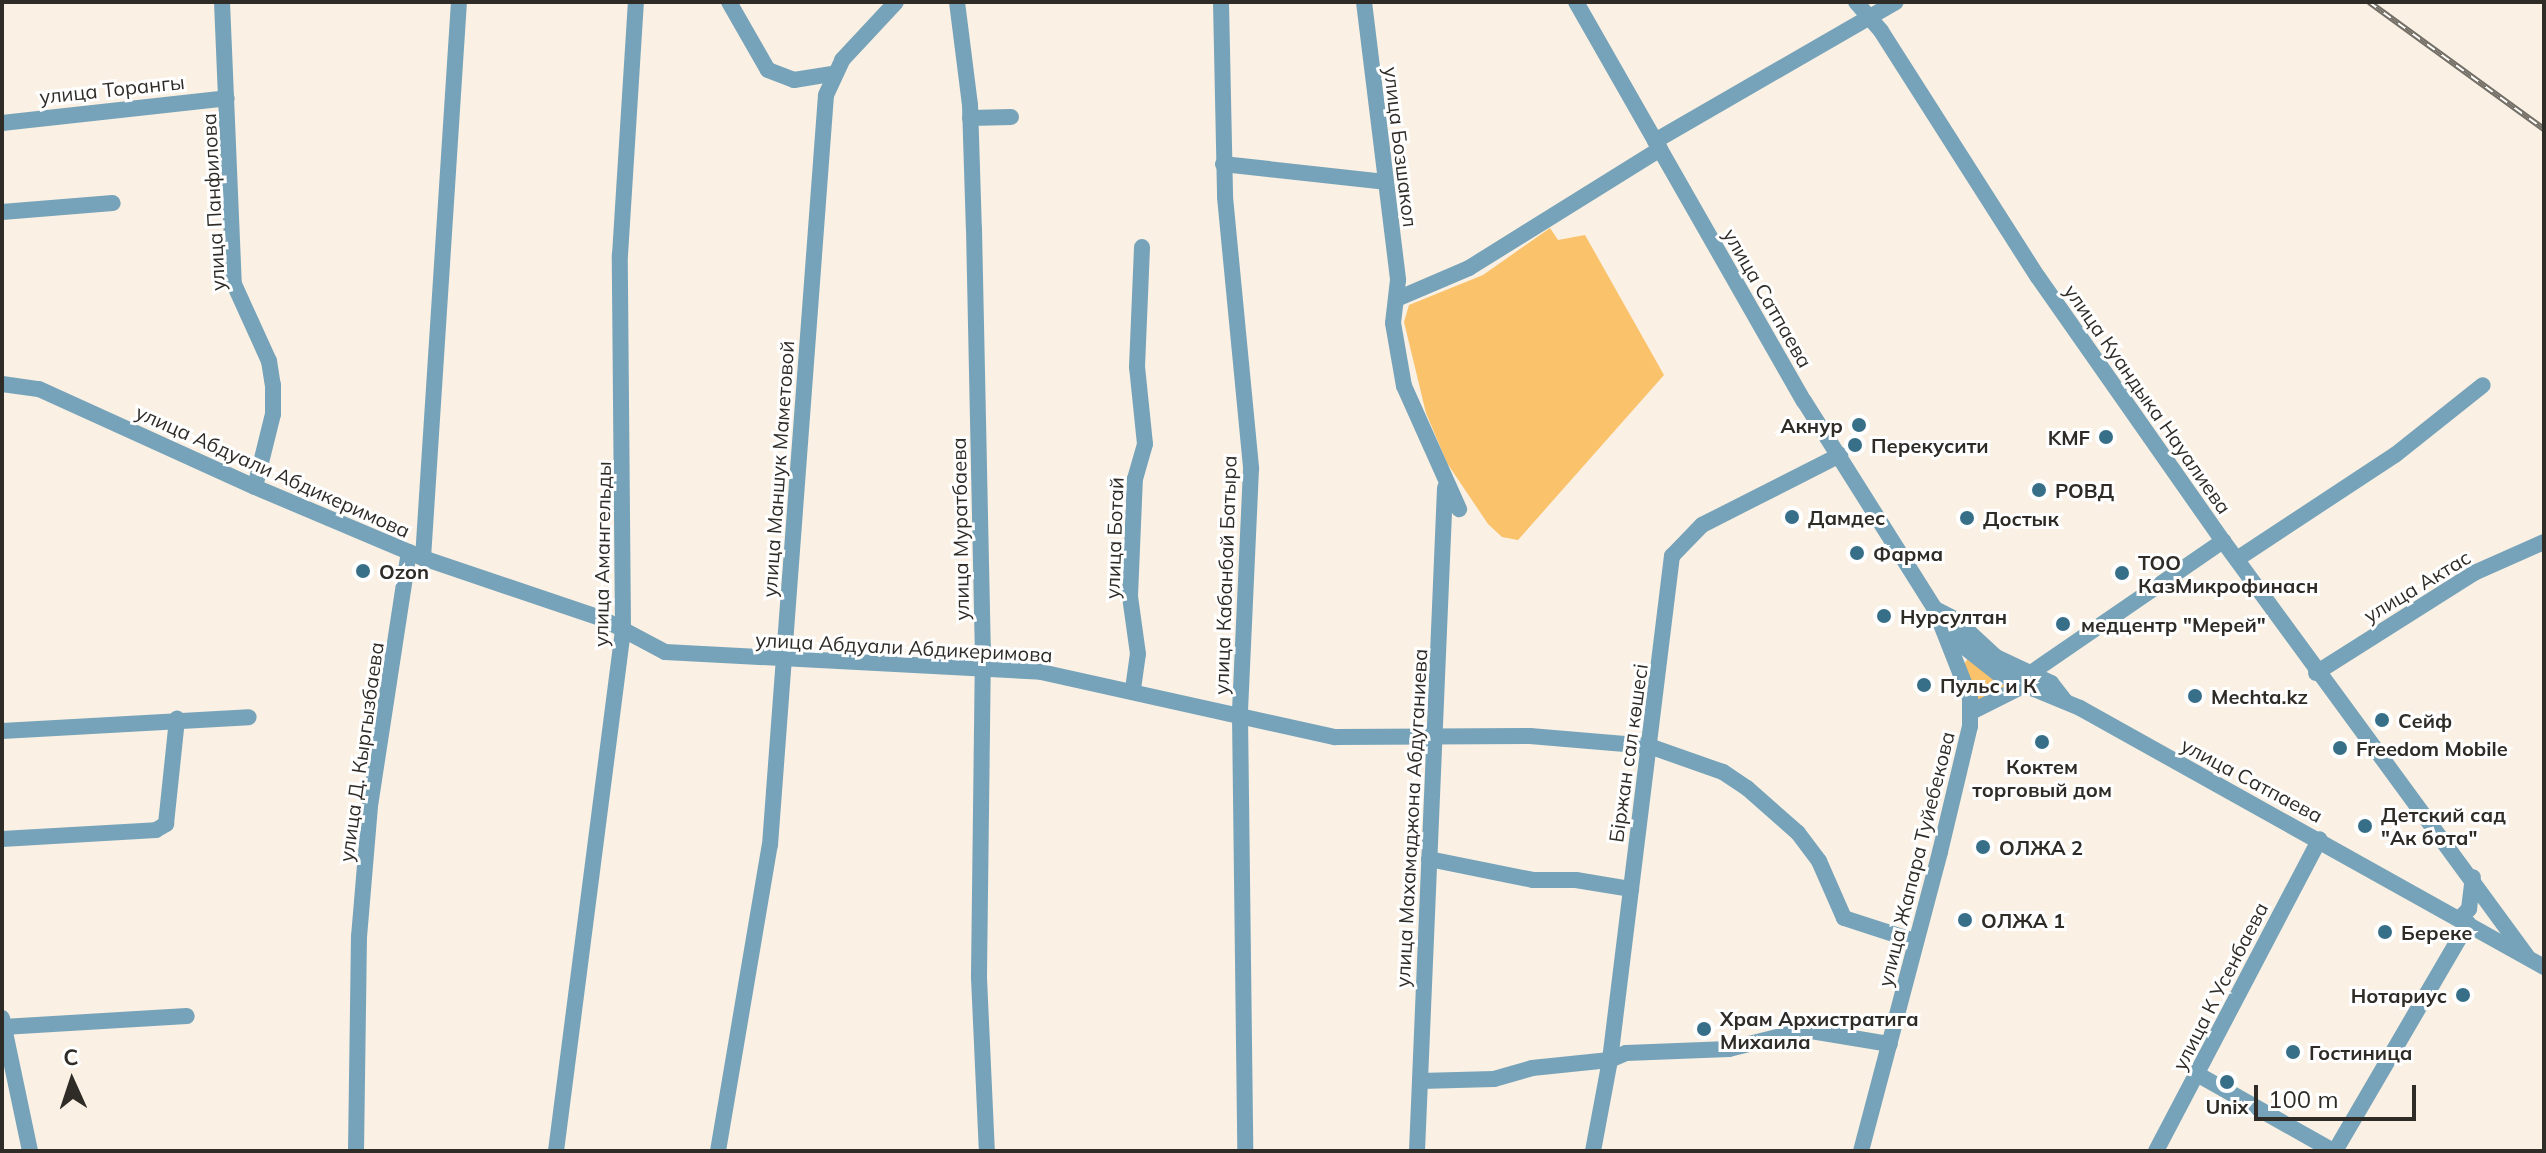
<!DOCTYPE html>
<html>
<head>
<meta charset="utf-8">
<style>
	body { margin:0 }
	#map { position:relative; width:2546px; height:1153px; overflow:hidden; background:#faf0e3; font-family:Mulish,sans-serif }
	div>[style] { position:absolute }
	.green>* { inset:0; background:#fac26a }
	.minor>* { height:16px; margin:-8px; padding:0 8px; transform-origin:8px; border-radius:8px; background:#76a3b9 }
	.rail>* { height:6px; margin-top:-3px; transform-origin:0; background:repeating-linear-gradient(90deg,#fff 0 9px,#736e66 0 18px); box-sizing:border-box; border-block:2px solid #736e66 }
	.dots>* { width:22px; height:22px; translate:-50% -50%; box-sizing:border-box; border:4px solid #fff; border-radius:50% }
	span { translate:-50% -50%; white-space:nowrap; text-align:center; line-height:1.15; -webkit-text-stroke:6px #fff; paint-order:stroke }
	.street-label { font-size:20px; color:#2f2c27 }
	.poi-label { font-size:20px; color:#2f2c27; font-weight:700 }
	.right { translate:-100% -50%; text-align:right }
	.left { translate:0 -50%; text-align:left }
	.frame { position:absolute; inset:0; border:4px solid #2f2c27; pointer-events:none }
	.north { position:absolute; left:32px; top:1041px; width:80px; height:80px; -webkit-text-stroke:6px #fff; paint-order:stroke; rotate:357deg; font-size:22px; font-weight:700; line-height:32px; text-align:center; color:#2f2c27 }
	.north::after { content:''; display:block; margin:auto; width:28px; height:36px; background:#2f2c27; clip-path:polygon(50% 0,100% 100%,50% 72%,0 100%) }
	.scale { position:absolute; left:2254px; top:1085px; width:162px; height:36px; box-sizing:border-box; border:4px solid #2f2c27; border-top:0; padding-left:10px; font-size:24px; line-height:28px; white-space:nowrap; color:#2f2c27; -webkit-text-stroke:6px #fff; paint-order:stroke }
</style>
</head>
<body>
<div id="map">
	<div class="green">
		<div style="clip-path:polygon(1550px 228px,1558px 240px,1585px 235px,1664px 375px,1518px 540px,1502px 537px,1488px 524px,1447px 463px,1426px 413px,1404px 322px,1409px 305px,1483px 275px)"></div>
		<div style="clip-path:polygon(1968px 658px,2006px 685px,1998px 699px,1966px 701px,1960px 695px,1955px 679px)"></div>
	</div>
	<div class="minor">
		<div style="left:222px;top:2px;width:282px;rotate:87.6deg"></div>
		<div style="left:234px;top:284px;width:85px;rotate:65.6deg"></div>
		<div style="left:269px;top:361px;width:24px;rotate:81deg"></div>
		<div style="left:273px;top:385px;width:29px;rotate:90deg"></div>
		<div style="left:273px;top:414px;width:75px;rotate:103.9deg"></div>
		<div style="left:729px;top:2px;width:78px;rotate:60.2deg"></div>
		<div style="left:768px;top:70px;width:28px;rotate:21deg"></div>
		<div style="left:794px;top:80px;width:37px;rotate:-9deg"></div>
		<div style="left:957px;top:2px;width:104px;rotate:82.8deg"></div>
		<div style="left:970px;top:105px;width:124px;rotate:88.2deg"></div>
		<div style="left:974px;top:229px;width:418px;rotate:88.8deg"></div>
		<div style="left:983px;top:647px;width:331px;rotate:90.7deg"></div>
		<div style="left:979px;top:978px;width:173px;rotate:87.4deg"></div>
		<div style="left:1221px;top:2px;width:195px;rotate:88.8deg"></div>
		<div style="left:1225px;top:197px;width:273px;rotate:84.5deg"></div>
		<div style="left:1251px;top:469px;width:246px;rotate:92.6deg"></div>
		<div style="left:1240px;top:715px;width:436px;rotate:89.3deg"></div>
		<div style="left:1364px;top:2px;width:280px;rotate:83deg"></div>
		<div style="left:1398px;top:280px;width:43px;rotate:96.6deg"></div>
		<div style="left:1393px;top:323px;width:64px;rotate:80.1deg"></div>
		<div style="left:1404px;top:386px;width:135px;rotate:65.9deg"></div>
		<div style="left:1576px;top:2px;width:460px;rotate:60.3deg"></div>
		<div style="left:1804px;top:401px;width:246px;rotate:57.8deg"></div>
		<div style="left:1935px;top:609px;width:96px;rotate:68.5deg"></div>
		<div style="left:1970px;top:698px;width:28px;rotate:90deg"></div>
		<div style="left:1970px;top:726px;width:130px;rotate:103.4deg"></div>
		<div style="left:1940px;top:852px;width:309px;rotate:104.8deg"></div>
		<div style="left:1856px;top:2px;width:38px;rotate:49deg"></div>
		<div style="left:1881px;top:31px;width:292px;rotate:57.5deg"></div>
		<div style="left:2038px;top:277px;width:322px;rotate:55deg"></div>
		<div style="left:2223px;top:541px;width:514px;rotate:53.78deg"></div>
		<div style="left:970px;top:118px;width:41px;rotate:-1.4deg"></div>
		<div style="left:2px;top:123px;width:226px;rotate:-6.3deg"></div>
		<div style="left:1655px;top:141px;width:278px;rotate:-30deg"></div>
		<div style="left:1223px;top:164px;width:163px;rotate:6.3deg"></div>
		<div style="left:2px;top:212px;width:111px;rotate:-4.6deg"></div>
		<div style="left:1399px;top:298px;width:76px;rotate:-23.2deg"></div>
		<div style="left:1469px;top:268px;width:225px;rotate:-31.9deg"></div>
		<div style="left:2px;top:384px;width:37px;rotate:8deg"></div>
		<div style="left:39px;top:389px;width:237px;rotate:24.4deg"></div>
		<div style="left:255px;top:487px;width:182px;rotate:22.9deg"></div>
		<div style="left:423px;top:558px;width:190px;rotate:18.7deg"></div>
		<div style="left:603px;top:619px;width:70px;rotate:28deg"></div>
		<div style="left:665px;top:652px;width:377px;rotate:3deg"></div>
		<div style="left:1041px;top:672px;width:301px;rotate:12.5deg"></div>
		<div style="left:1335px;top:737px;width:195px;rotate:-0.3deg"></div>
		<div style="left:1530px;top:736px;width:119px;rotate:4.8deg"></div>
		<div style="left:1649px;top:746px;width:78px;rotate:19.4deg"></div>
		<div style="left:1723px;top:772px;width:29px;rotate:34deg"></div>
		<div style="left:1747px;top:788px;width:68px;rotate:41.4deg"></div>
		<div style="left:1798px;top:833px;width:35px;rotate:53deg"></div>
		<div style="left:1819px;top:861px;width:62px;rotate:66.3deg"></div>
		<div style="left:1844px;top:918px;width:75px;rotate:17.9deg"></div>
		<div style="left:423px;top:558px;width:557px;rotate:-86.3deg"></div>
		<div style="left:2237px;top:559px;width:189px;rotate:-33.4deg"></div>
		<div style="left:2395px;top:455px;width:112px;rotate:-38.5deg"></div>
		<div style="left:1935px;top:609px;width:22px;rotate:27deg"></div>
		<div style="left:1955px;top:619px;width:56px;rotate:42.8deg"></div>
		<div style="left:1996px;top:657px;width:61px;rotate:25.3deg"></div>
		<div style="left:2051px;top:683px;width:23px;rotate:52deg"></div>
		<div style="left:1944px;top:631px;width:71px;rotate:38.2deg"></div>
		<div style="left:2000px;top:675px;width:87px;rotate:22.4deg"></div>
		<div style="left:2080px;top:708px;width:531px;rotate:29.17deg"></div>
		<div style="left:2316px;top:673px;width:187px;rotate:-32.3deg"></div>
		<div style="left:2474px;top:573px;width:77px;rotate:-23.9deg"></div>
		<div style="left:2028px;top:675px;width:237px;rotate:-34.5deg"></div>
		<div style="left:1133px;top:689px;width:35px;rotate:-82deg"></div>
		<div style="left:1138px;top:654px;width:59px;rotate:-97.9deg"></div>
		<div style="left:1130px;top:596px;width:117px;rotate:-87.6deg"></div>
		<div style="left:1135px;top:479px;width:36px;rotate:-74deg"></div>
		<div style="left:1145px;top:444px;width:77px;rotate:-95.9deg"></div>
		<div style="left:1137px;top:367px;width:120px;rotate:-87.6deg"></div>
		<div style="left:1971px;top:712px;width:58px;rotate:-26.6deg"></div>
		<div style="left:2px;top:731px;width:247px;rotate:-3.2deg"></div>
		<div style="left:2px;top:839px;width:154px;rotate:-3.3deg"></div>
		<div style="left:156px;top:830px;width:12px;rotate:-31deg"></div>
		<div style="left:166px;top:824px;width:106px;rotate:-84deg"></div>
		<div style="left:1429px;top:859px;width:106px;rotate:11.4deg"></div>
		<div style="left:1533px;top:880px;width:43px"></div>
		<div style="left:1576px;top:880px;width:56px;rotate:9.3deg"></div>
		<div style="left:2460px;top:918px;width:13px;rotate:-45deg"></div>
		<div style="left:2469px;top:909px;width:32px;rotate:-83deg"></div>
		<div style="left:2px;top:1018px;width:136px;rotate:78.1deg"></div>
		<div style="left:3px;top:1027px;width:184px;rotate:-3.4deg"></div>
		<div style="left:2197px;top:1074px;width:156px;rotate:29.5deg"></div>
		<div style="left:1420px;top:1081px;width:74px;rotate:-1.5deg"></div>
		<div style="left:1494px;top:1079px;width:40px;rotate:-16deg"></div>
		<div style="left:1532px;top:1068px;width:78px;rotate:-5.9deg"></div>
		<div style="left:1610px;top:1060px;width:17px;rotate:-24deg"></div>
		<div style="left:1626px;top:1053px;width:103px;rotate:-2.2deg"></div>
		<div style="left:1729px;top:1049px;width:78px;rotate:-14deg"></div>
		<div style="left:1805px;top:1030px;width:86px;rotate:9.4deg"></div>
		<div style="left:356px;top:1151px;width:214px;rotate:-89.2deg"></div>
		<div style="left:359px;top:937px;width:131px;rotate:-85.2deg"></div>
		<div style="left:370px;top:806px;width:257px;rotate:-81.3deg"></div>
		<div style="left:556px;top:1151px;width:525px;rotate:-82.67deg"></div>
		<div style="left:623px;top:630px;width:375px;rotate:-90.5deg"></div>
		<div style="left:620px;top:255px;width:254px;rotate:-86.4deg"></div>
		<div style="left:718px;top:1151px;width:310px;rotate:-80.4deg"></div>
		<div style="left:770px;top:845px;width:752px;rotate:-85.73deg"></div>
		<div style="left:826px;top:95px;width:38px;rotate:-65deg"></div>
		<div style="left:842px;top:60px;width:79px;rotate:-47deg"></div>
		<div style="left:1417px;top:1151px;width:664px;rotate:-87.58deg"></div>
		<div style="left:1593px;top:1151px;width:93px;rotate:-79.4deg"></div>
		<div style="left:1610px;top:1060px;width:508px;rotate:-82.99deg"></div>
		<div style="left:1672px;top:556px;width:43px;rotate:-45.9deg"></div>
		<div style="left:1702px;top:525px;width:155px;rotate:-26.9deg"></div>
		<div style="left:2156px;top:1151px;width:352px;rotate:-62.3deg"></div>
		<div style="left:2335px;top:1151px;width:264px;rotate:-59.7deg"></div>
	</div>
	<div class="rail">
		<div style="left:2369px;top:2px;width:216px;rotate:36deg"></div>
	</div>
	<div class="dots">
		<div style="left:1859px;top:425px;background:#376f89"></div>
		<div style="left:2106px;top:437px;background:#376f89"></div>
		<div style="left:1855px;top:445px;background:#376f89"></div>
		<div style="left:2039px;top:490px;background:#376f89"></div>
		<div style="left:1792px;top:517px;background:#376f89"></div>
		<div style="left:1967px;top:518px;background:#376f89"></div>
		<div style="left:1857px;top:553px;background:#376f89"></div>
		<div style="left:363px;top:571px;background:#376f89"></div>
		<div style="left:2122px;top:573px;background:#376f89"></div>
		<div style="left:1884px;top:616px;background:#376f89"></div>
		<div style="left:2063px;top:624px;background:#376f89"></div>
		<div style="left:1924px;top:685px;background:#376f89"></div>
		<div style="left:2195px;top:696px;background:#376f89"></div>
		<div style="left:2382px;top:720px;background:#376f89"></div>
		<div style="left:2042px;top:742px;background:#376f89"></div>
		<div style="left:2340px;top:748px;background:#376f89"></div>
		<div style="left:2365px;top:826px;background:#376f89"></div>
		<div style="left:1983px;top:847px;background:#376f89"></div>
		<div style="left:1965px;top:920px;background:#376f89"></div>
		<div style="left:2385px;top:932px;background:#376f89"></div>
		<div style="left:2463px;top:995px;background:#376f89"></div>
		<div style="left:1704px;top:1029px;background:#376f89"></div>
		<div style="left:2293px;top:1052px;background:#376f89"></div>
		<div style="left:2227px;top:1082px;background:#376f89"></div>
	</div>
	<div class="street-label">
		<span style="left:112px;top:89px;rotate:-6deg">улица Торангы</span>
		<span style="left:1401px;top:147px;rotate:83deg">улица Бозшакол</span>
		<span style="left:213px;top:202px;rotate:-93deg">улица Панфилова</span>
		<span style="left:1768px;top:298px;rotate:60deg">улица Сатпаева</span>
		<span style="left:2148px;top:399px;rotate:55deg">улица Куандыка Науалиева</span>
		<span style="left:778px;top:469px;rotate:-86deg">улица Маншук Маметовой</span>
		<span style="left:273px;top:471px;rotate:24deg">улица Абдуали Абдикеримова</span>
		<span style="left:960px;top:529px;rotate:-91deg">улица Муратбаева</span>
		<span style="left:1114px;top:538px;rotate:-88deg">улица Ботай</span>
		<span style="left:602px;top:554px;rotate:-89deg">улица Амангельды</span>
		<span style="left:1225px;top:575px;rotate:-88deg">улица Кабанбай Батыра</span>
		<span style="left:2417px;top:586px;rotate:-31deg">улица Актас</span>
		<span style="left:904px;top:647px;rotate:3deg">улица Абдуали Абдикеримова</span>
		<span style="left:361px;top:752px;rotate:-82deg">улица Д. Кыргызбаева</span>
		<span style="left:1628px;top:753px;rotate:-82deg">Біржан сал көшесі</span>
		<span style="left:2252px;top:780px;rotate:28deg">улица Сатпаева</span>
		<span style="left:1411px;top:818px;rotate:-87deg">улица Махамаджона Абдуганиева</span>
		<span style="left:1916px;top:859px;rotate:-76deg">улица Жапара Туйебекова</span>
		<span style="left:2220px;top:986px;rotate:-63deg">улица К Усенбаева</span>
	</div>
	<div class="poi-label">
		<span class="right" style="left:1843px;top:425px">Акнур</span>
		<span class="right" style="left:2090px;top:437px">KMF</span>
		<span class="left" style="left:1871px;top:445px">Перекусити</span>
		<span class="left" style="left:2055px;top:490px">РОВД</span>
		<span class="left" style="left:1808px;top:517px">Дамдес</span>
		<span class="left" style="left:1983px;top:518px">Достык</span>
		<span class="left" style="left:1873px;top:553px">Фарма</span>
		<span class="left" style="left:2138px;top:574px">ТОО<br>КазМикрофинасн</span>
		<span class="left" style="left:379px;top:571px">Ozon</span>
		<span class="left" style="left:1900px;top:616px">Нурсултан</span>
		<span class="left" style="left:2081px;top:624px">медцентр "Мерей"</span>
		<span class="left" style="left:1940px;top:685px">Пульс и К</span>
		<span class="left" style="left:2211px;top:696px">Mechta.kz</span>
		<span class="left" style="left:2398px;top:720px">Сейф</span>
		<span class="left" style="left:2356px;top:748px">Freedom Mobile</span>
		<span style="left:2042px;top:778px">Коктем<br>торговый дом</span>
		<span class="left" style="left:2381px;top:826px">Детский сад<br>"Ак бота"</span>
		<span class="left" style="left:1999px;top:847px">ОЛЖА 2</span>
		<span class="left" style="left:1981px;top:920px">ОЛЖА 1</span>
		<span class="left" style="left:2401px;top:932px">Береке</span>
		<span class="right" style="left:2447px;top:995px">Нотариус</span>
		<span class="left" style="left:1720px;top:1030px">Храм Архистратига<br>Михаила</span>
		<span class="left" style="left:2309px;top:1052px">Гостиница</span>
		<span style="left:2227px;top:1106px">Unix</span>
	</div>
	<div class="frame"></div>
	<div class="north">С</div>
	<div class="scale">100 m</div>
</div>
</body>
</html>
